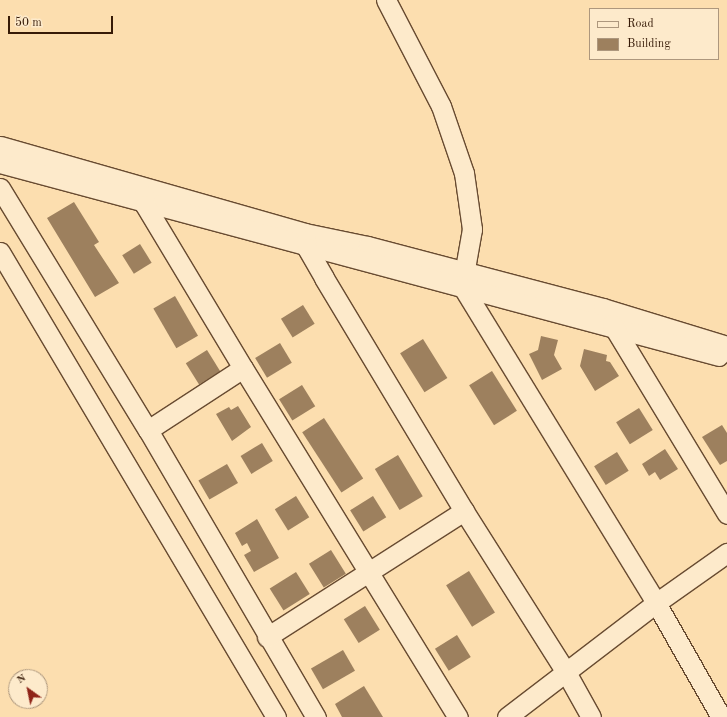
<!DOCTYPE html>
<html>
<head>
<meta charset="utf-8">
<style>
	body { margin:0 }
	#map { position:relative; width:727px; height:717px; overflow:hidden; background:#fcdeaf; font-family:"Old Standard TT",serif }
	div>[style] { position:absolute }
	.building>* { inset:0; background:#9d805e; transform-origin:0 0 }
	.roads { filter:drop-shadow(1px 0 #684b31) drop-shadow(-1px 0 #684b31) drop-shadow(0 1px #684b31) drop-shadow(0 -1px #684b31) }
	.minor>* { height:19px; margin:-9.5px; padding:0 9.5px; transform-origin:9.5px; border-radius:9.5px; background:#fdeacb }
	span { translate:-50% -50%; white-space:nowrap; text-align:center; line-height:1.15; -webkit-text-stroke:3px #fdeacb; paint-order:stroke }
	.legend { position:absolute; left:589px; top:8px; width:130px; height:52px; box-sizing:border-box; background:#fdeacb; border:1px solid #ad977d; margin:0; padding:5px 7px; list-style:none; font-size:12px; color:#361a07 }
	.legend li { display:flex; align-items:center; gap:8px; height:20px }
	.legend b { width:20px; border:1px solid #ad977d }
	.north { position:absolute; left:8px; top:669px; width:40px; height:40px; box-sizing:border-box; background:#fdeacb; border:1px solid #ad977d; border-radius:50%; rotate:327deg; font-size:11px; font-weight:700; line-height:16px; text-align:center; color:#361a07 }
	.north::after { content:''; display:block; margin:auto; width:14px; height:18px; background:#8f2418; clip-path:polygon(50% 0,100% 100%,50% 72%,0 100%) }
	.scale { position:absolute; left:8px; top:16px; width:105px; height:18px; box-sizing:border-box; border:2px solid #361a07; border-top:0; padding-left:5px; font-size:12px; line-height:14px; white-space:nowrap; color:#361a07; -webkit-text-stroke:3px #fdeacb; paint-order:stroke }
</style>
</head>
<body>
<div id="map">
	<div class="building">
		<div style="clip-path:polygon(74px 202px,99px 242px,94px 245px,119px 283px,95px 297px,47px 218px)"></div>
		<div style="left:140px;top:244px;width:22px;height:21px;rotate:58deg"></div>
		<div style="left:175px;top:296px;width:46px;height:25px;rotate:60deg"></div>
		<div style="left:303px;top:305px;width:22px;height:26px;rotate:58deg"></div>
		<div style="clip-path:polygon(541px 336px,558px 340px,554px 355px,562px 369px,542px 380px,529px 354px,538px 350px)"></div>
		<div style="left:423px;top:339px;width:46px;height:27px;rotate:58deg"></div>
		<div style="left:280px;top:343px;width:23px;height:29px;rotate:59deg"></div>
		<div style="clip-path:polygon(584px 349px,607px 355px,606px 361px,610px 362px,619px 376px,595px 391px,580px 366px)"></div>
		<div style="left:207px;top:350px;width:25px;height:25px;rotate:58deg"></div>
		<div style="left:492px;top:371px;width:47px;height:27px;rotate:58deg"></div>
		<div style="left:302px;top:385px;width:25px;height:27px;rotate:58deg"></div>
		<div style="clip-path:polygon(238px 406px,251px 427px,232px 441px,216px 414px,229px 407px,231px 410px)"></div>
		<div style="left:639px;top:408px;width:26px;height:27px;rotate:58deg"></div>
		<div style="left:324px;top:418px;width:72px;height:26px;rotate:57deg"></div>
		<div style="clip-path:polygon(722px 425px,727px 433px,727px 461px,720px 465px,702px 437px)"></div>
		<div style="left:262px;top:443px;width:21px;height:25px;rotate:59deg"></div>
		<div style="clip-path:polygon(665px 449px,678px 469px,660px 480px,655px 472px,649px 476px,642px 464px)"></div>
		<div style="left:617px;top:452px;width:22px;height:27px;rotate:58deg"></div>
		<div style="left:398px;top:455px;width:48px;height:27px;rotate:59deg"></div>
		<div style="left:227px;top:464px;width:22px;height:33px;rotate:60deg"></div>
		<div style="left:296px;top:496px;width:25px;height:25px;rotate:58deg"></div>
		<div style="left:373px;top:496px;width:25px;height:27px;rotate:58deg"></div>
		<div style="clip-path:polygon(257px 519px,279px 558px,254px 572px,244px 555px,251px 551px,247px 543px,242px 546px,235px 533px)"></div>
		<div style="left:331px;top:550px;width:28px;height:26px;rotate:58deg"></div>
		<div style="left:469px;top:571px;width:49px;height:27px;rotate:58deg"></div>
		<div style="left:296px;top:572px;width:26px;height:31px;rotate:58deg"></div>
		<div style="left:365px;top:606px;width:28px;height:25px;rotate:58deg"></div>
		<div style="left:457px;top:635px;width:26px;height:26px;rotate:58deg"></div>
		<div style="left:343px;top:650px;width:24px;height:37px;rotate:60deg"></div>
		<div style="clip-path:polygon(364px 686px,383px 717px,342px 717px,335px 704px)"></div>
	</div>
	<div class="roads">
		<div class="minor">
			<div style="left:386px;top:0;width:119px;rotate:62.6deg"></div>
			<div style="left:441px;top:106px;width:71px;rotate:71.1deg"></div>
			<div style="left:464px;top:173px;width:57px;rotate:81.9deg"></div>
			<div style="left:472px;top:229px;width:58px;rotate:100deg"></div>
			<div style="left:462px;top:286px;width:372px;rotate:58.5deg"></div>
			<div style="left:656px;top:603px;width:131px;rotate:60.3deg"></div>
			<div style="left:0;top:146px;width:317px;rotate:15.9deg"></div>
			<div style="left:305px;top:233px;width:64px;rotate:11.7deg"></div>
			<div style="left:368px;top:246px;width:243px;rotate:14.8deg"></div>
			<div style="left:603px;top:308px;width:130px;rotate:17deg"></div>
			<div style="left:0;top:163px;width:744px;rotate:15.03deg"></div>
			<div style="left:0;top:188px;width:284px;rotate:58.6deg"></div>
			<div style="left:148px;top:430px;width:333px;rotate:59.7deg"></div>
			<div style="left:144px;top:195px;width:10px;rotate:84deg"></div>
			<div style="left:145px;top:205px;width:190px;rotate:59deg"></div>
			<div style="left:243px;top:368px;width:410px;rotate:58.4deg"></div>
			<div style="left:306px;top:240px;width:8px;rotate:83deg"></div>
			<div style="left:307px;top:248px;width:34px;rotate:60deg"></div>
			<div style="left:324px;top:278px;width:272px;rotate:59deg"></div>
			<div style="left:464px;top:511px;width:193px;rotate:57.7deg"></div>
			<div style="left:567px;top:674px;width:49px;rotate:60.8deg"></div>
			<div style="left:0;top:252px;width:541px;rotate:59.31deg"></div>
			<div style="left:612px;top:324px;width:222px;rotate:58.8deg"></div>
			<div style="left:148px;top:430px;width:113px;rotate:-33.1deg"></div>
			<div style="left:267px;top:637px;width:234px;rotate:-32.6deg"></div>
			<div style="left:507px;top:717px;width:188px;rotate:-37.4deg"></div>
			<div style="left:656px;top:603px;width:87px;rotate:-35.2deg"></div>
		</div>
	</div>
	<ul class="legend">
	<li><b style="height:5px;background:#fdeacb"></b>Road</li>
	<li><b style="height:11px;background:#9d805e"></b>Building</li>
	</ul>
	<div class="north">N</div>
	<div class="scale">50 m</div>
</div>
</body>
</html>
